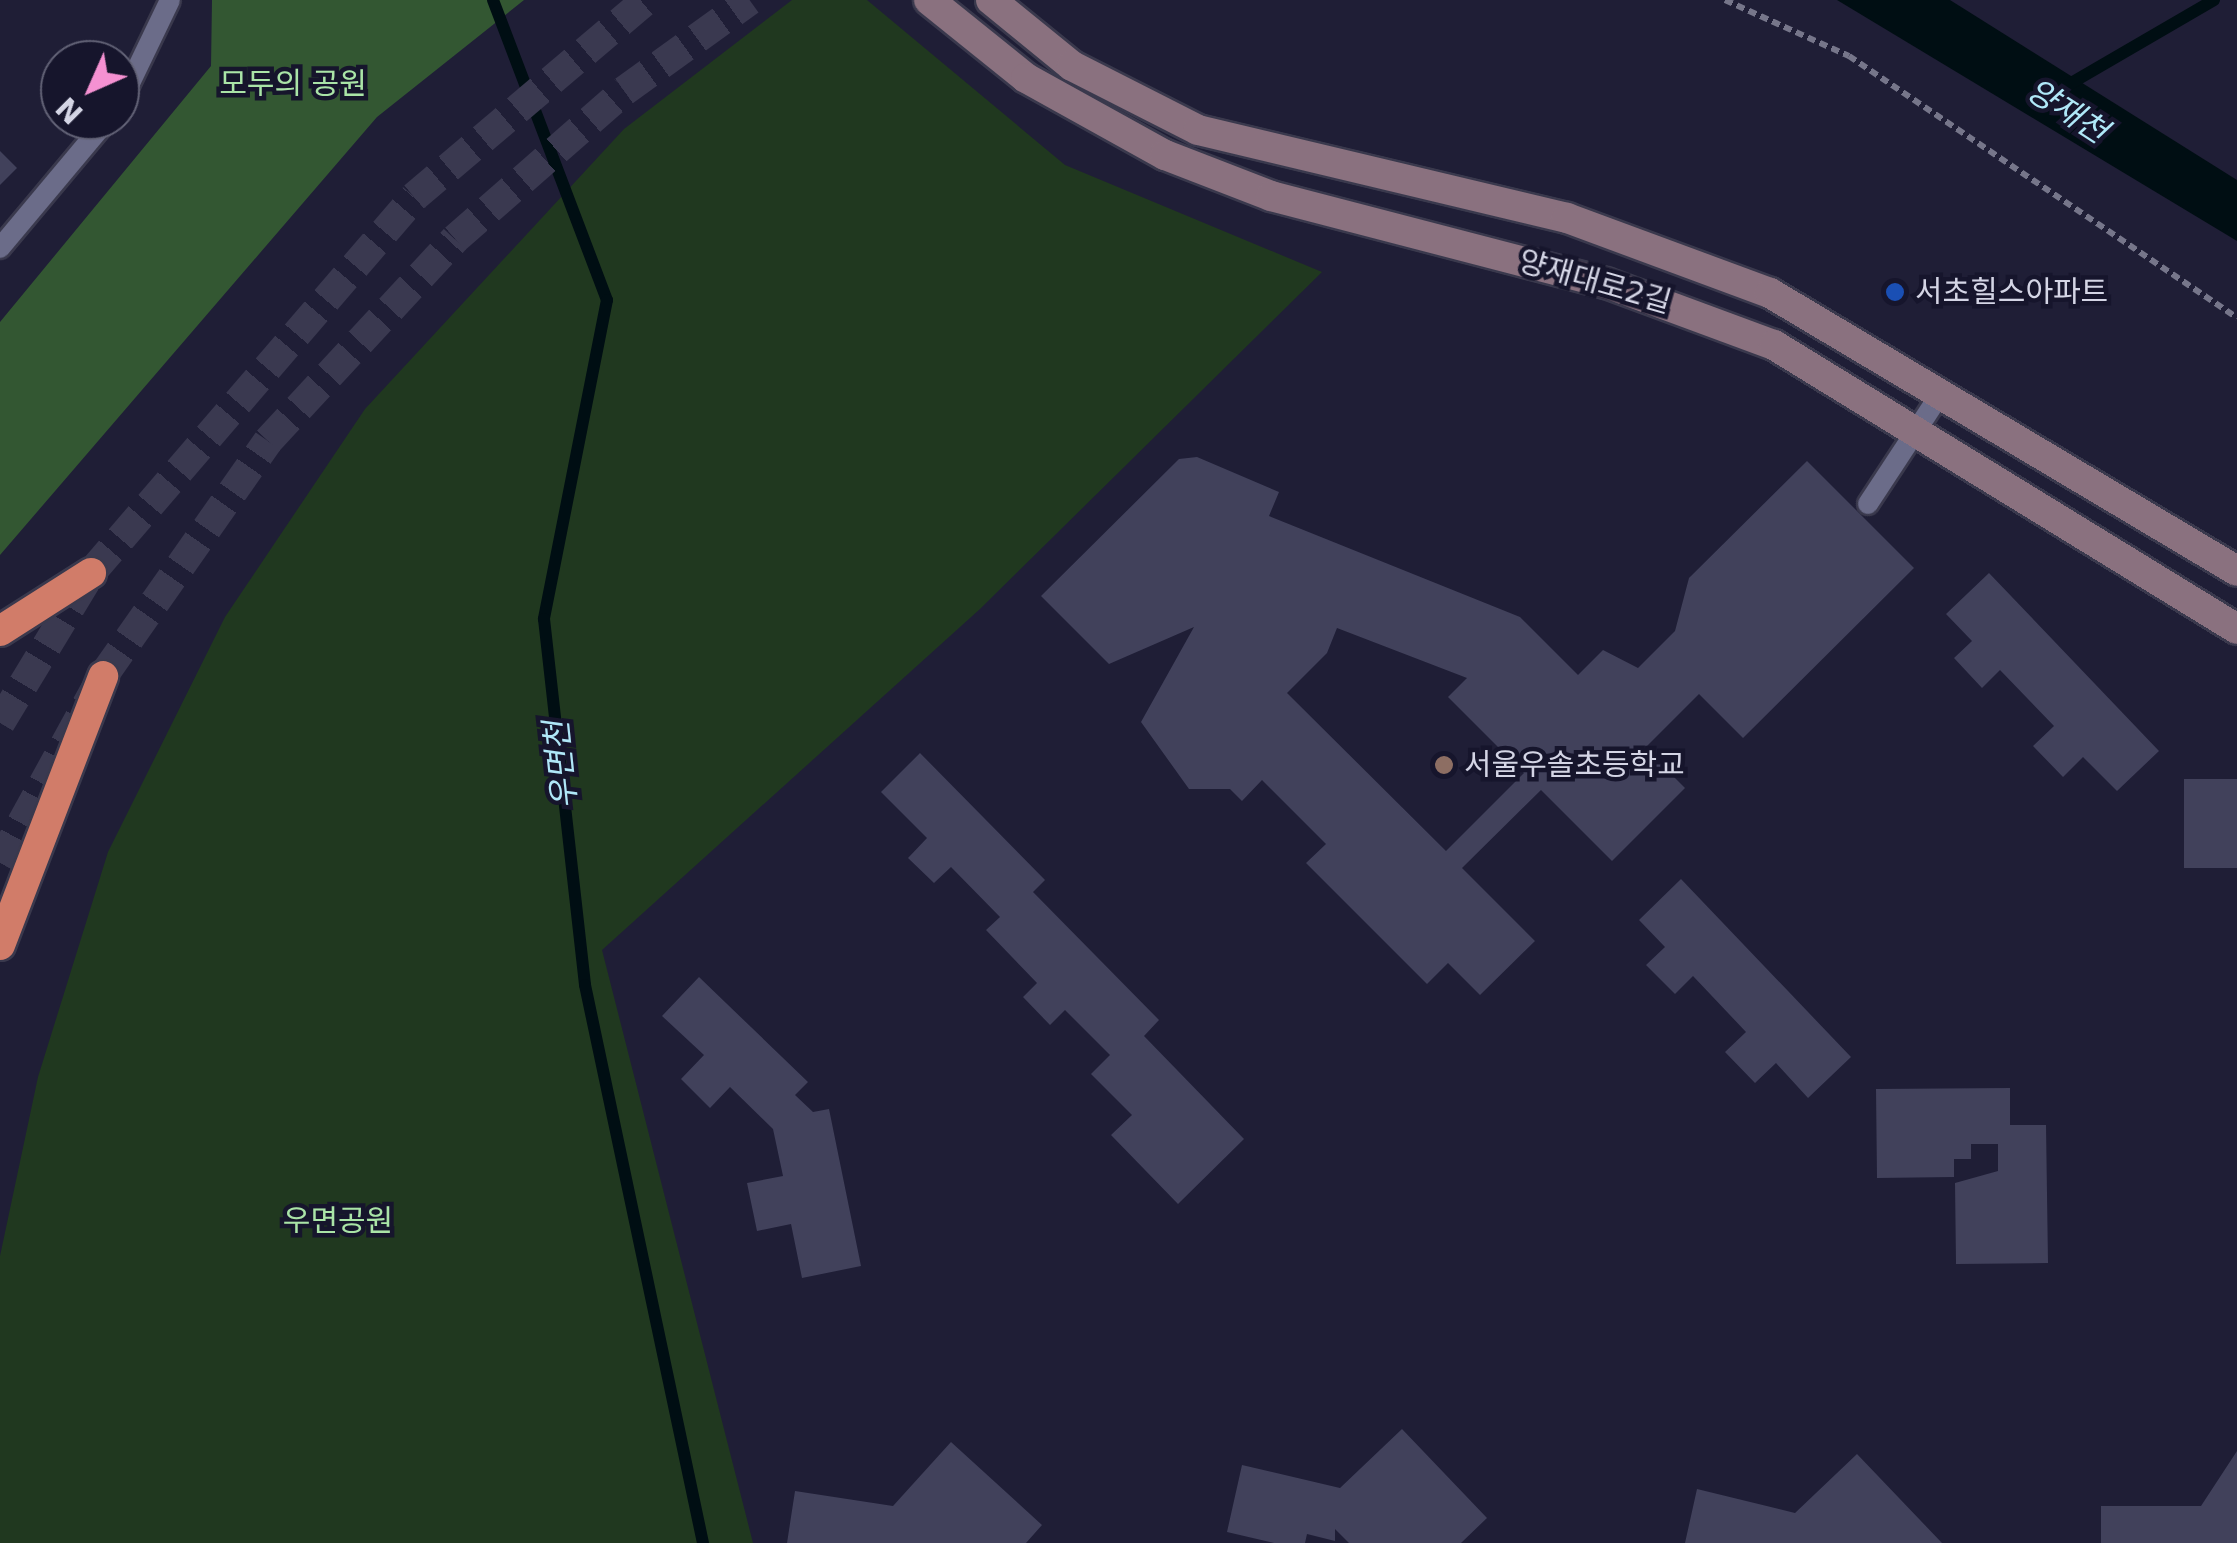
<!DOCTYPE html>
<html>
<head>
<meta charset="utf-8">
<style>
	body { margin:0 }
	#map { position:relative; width:2237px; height:1543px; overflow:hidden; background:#1f1e36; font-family:"DejaVu Sans","Noto Sans KR",sans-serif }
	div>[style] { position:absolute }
	.green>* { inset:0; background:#20381f }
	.forest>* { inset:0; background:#335732 }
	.water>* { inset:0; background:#000e13 }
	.stream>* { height:12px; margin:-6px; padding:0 6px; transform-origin:6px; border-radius:6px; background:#000e13 }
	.building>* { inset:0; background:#41415b; transform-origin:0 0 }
	.highway-tunnel>* { height:30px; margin-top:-15px; transform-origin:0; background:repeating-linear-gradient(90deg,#3a3950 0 30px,transparent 0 45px) }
	.path>* { height:6px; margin-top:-3px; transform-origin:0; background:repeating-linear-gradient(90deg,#76768a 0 8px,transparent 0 13px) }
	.roads { filter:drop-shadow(2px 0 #3a394d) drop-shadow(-2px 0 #3a394d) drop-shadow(0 2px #3a394d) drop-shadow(0 -2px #3a394d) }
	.lane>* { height:20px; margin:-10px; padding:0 10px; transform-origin:10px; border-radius:10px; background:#6b6c89 }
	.secondary>* { height:30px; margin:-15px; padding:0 15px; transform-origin:15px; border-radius:15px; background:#8a717f }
	.highway>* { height:30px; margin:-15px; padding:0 15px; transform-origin:15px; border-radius:15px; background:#d17c69 }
	.dots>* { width:28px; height:28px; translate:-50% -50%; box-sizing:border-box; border:5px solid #16152c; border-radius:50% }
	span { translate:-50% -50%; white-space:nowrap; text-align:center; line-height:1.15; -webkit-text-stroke:9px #16152c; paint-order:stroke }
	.park-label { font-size:30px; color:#aae4a7 }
	.street-label { font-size:30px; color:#d4d5e5 }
	.poi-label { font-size:30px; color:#d4d5e5 }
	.left { translate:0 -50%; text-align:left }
	.water-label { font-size:32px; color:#b0e8f8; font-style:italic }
	.north { position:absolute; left:40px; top:40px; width:100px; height:100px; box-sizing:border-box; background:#16152c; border:2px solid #626276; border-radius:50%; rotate:225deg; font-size:28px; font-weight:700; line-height:40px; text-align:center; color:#d4d5e5 }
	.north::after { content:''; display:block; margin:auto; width:35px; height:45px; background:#f591d2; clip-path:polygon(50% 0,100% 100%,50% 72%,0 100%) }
</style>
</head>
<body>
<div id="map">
	<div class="green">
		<div style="clip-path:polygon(792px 0,867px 0,1065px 165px,1322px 272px,980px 609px,602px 950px,753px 1543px,0 1543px,0 1256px,38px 1077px,108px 852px,225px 617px,365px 409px,624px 129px)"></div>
	</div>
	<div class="forest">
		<div style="clip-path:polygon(212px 0,524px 0,377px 117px,0 555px,0 322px,211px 66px)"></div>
	</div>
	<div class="water">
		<div style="clip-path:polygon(1837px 0,1950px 0,2237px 180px,2237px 241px)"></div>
	</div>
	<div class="stream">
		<div style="left:493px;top:0;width:321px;rotate:69.2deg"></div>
		<div style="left:607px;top:300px;width:325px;rotate:101.2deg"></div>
		<div style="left:544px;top:619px;width:368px;rotate:83.6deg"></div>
		<div style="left:585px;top:985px;width:570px;rotate:78.06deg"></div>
		<div style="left:2061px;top:89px;width:177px;rotate:-30.2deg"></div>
	</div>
	<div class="building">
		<div style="clip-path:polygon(0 151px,17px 168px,0 185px)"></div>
		<div style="clip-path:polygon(evenodd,1197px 457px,1279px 492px,1269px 516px,1520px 617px,1578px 675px,1603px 650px,1638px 668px,1675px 631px,1689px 578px,1807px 461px,1914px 568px,1743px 738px,1699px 694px,1645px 748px,1685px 788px,1612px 861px,1541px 790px,1462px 868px,1535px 941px,1480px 995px,1448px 963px,1427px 984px,1306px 863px,1326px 844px,1262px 780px,1242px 801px,1230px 789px,1189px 789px,1141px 722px,1194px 627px,1109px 664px,1041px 596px,1179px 459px,1197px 457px,1337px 628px,1467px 678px,1448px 697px,1524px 773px,1446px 851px,1287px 693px,1327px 653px,1337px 628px)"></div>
		<div style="clip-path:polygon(1989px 573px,2159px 751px,2117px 791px,2083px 757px,2063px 777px,2033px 746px,2054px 726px,2000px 670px,1982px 688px,1954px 658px,1972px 641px,1946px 614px)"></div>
		<div style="clip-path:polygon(920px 753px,1045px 880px,1033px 892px,1159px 1020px,1144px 1036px,1244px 1139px,1178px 1204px,1111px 1135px,1132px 1115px,1091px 1074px,1110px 1055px,1065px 1010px,1050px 1025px,1023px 997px,1037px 983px,986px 930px,1000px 917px,951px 867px,934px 883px,908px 858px,927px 838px,881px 792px)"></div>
		<div style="left:2237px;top:779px;width:89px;height:53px;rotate:90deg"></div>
		<div style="clip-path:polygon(1681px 879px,1851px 1057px,1808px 1098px,1776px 1063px,1755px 1083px,1725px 1052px,1746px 1032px,1693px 976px,1675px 994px,1646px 965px,1665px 947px,1639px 920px)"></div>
		<div style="clip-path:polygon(699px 977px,808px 1082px,795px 1095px,813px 1112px,829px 1109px,861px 1266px,802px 1278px,791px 1224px,757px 1231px,747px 1183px,783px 1176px,773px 1129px,730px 1087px,710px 1108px,681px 1079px,704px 1055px,662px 1016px)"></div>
		<div style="clip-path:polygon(2010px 1088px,2010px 1125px,2046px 1125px,2048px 1263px,1956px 1264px,1955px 1183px,1998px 1171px,1998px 1144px,1971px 1144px,1971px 1159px,1954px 1159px,1954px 1177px,1877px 1178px,1876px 1089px)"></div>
		<div style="clip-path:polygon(1402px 1429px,1487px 1518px,1461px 1543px,1349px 1543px,1335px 1529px,1335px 1541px,1307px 1534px,1305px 1543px,1274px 1543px,1227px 1532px,1242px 1465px,1340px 1488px)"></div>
		<div style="clip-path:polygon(951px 1442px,1042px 1525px,1026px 1543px,787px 1543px,795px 1491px,893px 1506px)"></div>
		<div style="clip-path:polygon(2237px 1451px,2237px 1543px,2101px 1543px,2101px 1506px,2201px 1506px)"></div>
		<div style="clip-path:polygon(1857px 1454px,1942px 1543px,1685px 1543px,1697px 1489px,1795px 1513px)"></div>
	</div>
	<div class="highway-tunnel">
		<div style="left:0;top:723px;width:175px;rotate:-58.8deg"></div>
		<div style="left:91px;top:573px;width:496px;rotate:-49.3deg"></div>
		<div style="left:414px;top:197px;width:304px;rotate:-40.3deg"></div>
		<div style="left:0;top:863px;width:213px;rotate:-61.2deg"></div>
		<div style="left:103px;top:676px;width:287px;rotate:-54.9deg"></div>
		<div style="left:268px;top:441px;width:275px;rotate:-47.2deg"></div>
		<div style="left:455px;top:239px;width:225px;rotate:-41.2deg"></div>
		<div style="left:624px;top:91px;width:155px;rotate:-35.8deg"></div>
	</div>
	<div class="path">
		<div style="left:1725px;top:0;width:136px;rotate:24.3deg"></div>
		<div style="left:1849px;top:56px;width:468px;rotate:34deg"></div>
	</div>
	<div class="roads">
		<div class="lane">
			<div style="left:120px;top:104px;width:115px;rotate:-64.3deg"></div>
			<div style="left:0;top:248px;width:167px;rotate:-50.1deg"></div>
			<div style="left:1868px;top:504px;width:136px;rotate:-56.7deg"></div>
		</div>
		<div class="secondary">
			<div style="left:929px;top:0;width:124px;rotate:38.8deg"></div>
			<div style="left:1026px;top:78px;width:159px;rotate:29deg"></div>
			<div style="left:1165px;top:155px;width:114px;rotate:21.1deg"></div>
			<div style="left:1271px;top:196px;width:346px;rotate:14.6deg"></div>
			<div style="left:1606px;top:283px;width:179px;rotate:20.3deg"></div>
			<div style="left:1774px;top:345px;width:543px;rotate:31.52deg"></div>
			<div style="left:991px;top:0;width:104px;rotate:39.2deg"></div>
			<div style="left:1072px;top:66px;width:141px;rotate:26.9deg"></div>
			<div style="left:1198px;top:130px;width:379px;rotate:13.4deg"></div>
			<div style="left:1567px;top:218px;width:216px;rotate:20.3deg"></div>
			<div style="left:1770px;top:293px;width:543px;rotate:30.76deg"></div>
		</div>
		<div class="highway">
			<div style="left:0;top:631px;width:108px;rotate:-32.5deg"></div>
			<div style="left:0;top:945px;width:288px;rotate:-69deg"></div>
		</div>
	</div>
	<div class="dots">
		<div style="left:1895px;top:292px;background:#1a4fb4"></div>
		<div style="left:1444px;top:765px;background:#8d6e63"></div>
	</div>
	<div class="park-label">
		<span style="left:293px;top:84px">모두의 공원</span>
		<span style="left:338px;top:1221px">우면공원</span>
	</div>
	<div class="street-label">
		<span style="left:1595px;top:282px;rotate:16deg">양재대로2길</span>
	</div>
	<div class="poi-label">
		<span class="left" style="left:1915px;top:292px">서초힐스아파트</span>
		<span class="left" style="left:1464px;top:765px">서울우솔초등학교</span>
	</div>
	<div class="water-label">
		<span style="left:2067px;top:111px;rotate:33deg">양재천</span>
		<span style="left:561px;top:765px;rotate:-96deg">우면천</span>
	</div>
	<div class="north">N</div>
</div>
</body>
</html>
